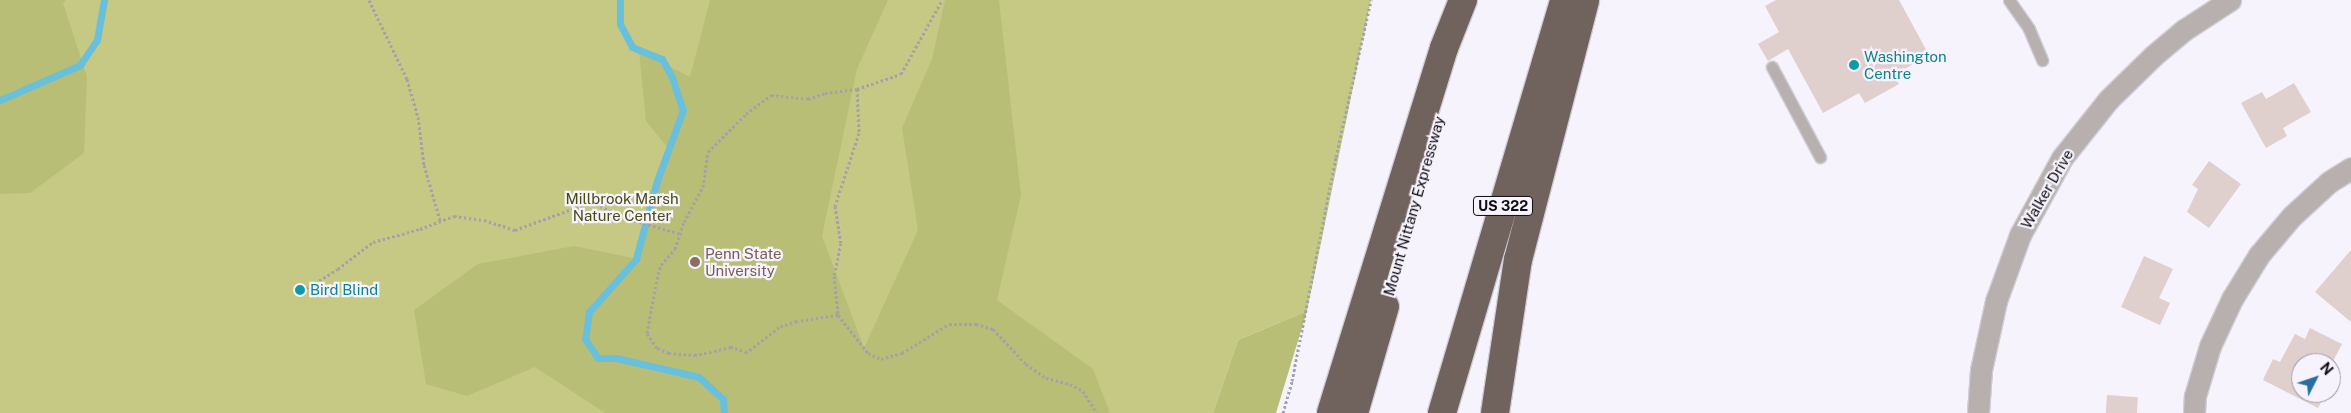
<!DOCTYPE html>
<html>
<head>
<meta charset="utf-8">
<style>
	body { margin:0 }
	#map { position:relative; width:2351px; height:413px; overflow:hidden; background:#f6f3fd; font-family:"Public Sans",sans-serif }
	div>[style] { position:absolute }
	.green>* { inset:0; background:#c5c983 }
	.forest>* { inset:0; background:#b9be76 }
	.stream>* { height:7px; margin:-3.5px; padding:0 3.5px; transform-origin:3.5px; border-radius:3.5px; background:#68c0dc }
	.building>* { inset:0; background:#dfcfcd; transform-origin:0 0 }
	.path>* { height:3px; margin-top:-1.5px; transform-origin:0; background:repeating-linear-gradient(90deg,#a4a1a9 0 2.5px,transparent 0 5px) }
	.roads { filter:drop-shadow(1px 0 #d1ced7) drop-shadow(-1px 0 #d1ced7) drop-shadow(0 1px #d1ced7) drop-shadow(0 -1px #d1ced7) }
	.lane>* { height:11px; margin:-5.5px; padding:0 5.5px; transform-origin:5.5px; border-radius:5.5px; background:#b7b0ae }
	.street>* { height:21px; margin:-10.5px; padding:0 10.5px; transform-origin:10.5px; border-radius:10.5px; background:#b7b0ae }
	.highway>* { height:28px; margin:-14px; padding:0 14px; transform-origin:14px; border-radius:14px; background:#70635e }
	.dots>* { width:14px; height:14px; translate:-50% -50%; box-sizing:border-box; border:2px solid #f6f3fd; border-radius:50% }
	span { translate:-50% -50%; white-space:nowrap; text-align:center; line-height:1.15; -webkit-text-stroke:4.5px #f6f3fd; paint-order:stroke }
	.shield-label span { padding:1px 4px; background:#f6f3fd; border:1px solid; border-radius:4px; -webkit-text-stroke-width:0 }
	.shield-label { font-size:14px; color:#0f0d12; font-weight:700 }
	.culture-label { font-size:15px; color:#0d838f }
	.left { translate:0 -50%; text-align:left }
	.street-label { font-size:15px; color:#0f0d12 }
	.park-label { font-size:15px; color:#494b15 }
	.education-label { font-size:15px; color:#785e54 }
	.north { position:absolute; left:2291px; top:353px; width:50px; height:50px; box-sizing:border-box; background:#f6f3fd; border:1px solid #9a979f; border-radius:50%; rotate:49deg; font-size:14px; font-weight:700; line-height:20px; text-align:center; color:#0f0d12 }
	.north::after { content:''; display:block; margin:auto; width:18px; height:22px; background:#286ea3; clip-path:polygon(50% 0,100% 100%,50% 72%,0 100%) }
</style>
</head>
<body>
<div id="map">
	<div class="green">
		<div style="clip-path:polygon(13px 0,1371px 0,1307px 311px,1238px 340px,1213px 413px,0 413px,0 104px)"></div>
	</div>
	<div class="forest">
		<div style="clip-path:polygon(0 0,66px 0,63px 3px,87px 77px,84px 153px,30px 193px,0 194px)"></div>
		<div style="clip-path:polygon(710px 0,888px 0,857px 69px,822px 236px,864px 348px,918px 230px,902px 128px,932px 59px,945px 0,999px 0,1021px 195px,997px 300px,1093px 369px,1110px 413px,605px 413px,535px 367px,467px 396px,426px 384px,414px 310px,478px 264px,574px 246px,633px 258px,654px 180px,667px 147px,646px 121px,639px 51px,690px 77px)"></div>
		<div style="clip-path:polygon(1307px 311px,1276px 413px,1213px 413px,1238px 340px)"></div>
	</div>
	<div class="stream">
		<div style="left:620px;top:0;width:24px;rotate:90deg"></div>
		<div style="left:620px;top:24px;width:26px;rotate:62deg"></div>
		<div style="left:632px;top:47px;width:32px;rotate:22deg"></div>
		<div style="left:662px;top:59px;width:21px;rotate:61deg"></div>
		<div style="left:672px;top:77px;width:35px;rotate:72deg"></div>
		<div style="left:683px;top:110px;width:76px;rotate:110.1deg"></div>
		<div style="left:657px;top:181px;width:81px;rotate:105.1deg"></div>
		<div style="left:636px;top:259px;width:71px;rotate:131.6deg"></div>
		<div style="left:589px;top:312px;width:27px;rotate:98deg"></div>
		<div style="left:585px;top:339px;width:23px;rotate:56deg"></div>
		<div style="left:598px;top:358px;width:18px"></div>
		<div style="left:616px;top:358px;width:85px;rotate:12.9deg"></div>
		<div style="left:699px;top:377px;width:33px;rotate:43deg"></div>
		<div style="left:723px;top:399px;width:14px;rotate:86deg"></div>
		<div style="left:0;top:100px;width:87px;rotate:-23.6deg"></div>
		<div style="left:80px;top:65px;width:30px;rotate:-56deg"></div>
		<div style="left:97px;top:40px;width:41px;rotate:-80.1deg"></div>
	</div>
	<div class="building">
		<div style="clip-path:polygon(1776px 0,1899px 0,1929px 55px,1894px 75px,1899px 84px,1865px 103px,1859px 93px,1823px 113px,1788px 49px,1768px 61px,1758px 44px,1779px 32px,1765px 6px)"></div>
		<div style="clip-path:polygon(2294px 83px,2311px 112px,2283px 128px,2287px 136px,2266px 148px,2241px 103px,2262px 92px,2266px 99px)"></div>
		<div style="clip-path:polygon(2209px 161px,2241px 184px,2209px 228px,2187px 212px,2198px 189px,2192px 185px)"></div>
		<div style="clip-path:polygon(2351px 250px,2351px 322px,2315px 292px)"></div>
		<div style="clip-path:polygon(2144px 256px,2173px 269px,2159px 298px,2170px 303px,2160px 325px,2121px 307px)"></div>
		<div style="clip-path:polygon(2310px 328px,2342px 344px,2331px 365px,2301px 363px,2301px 393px,2326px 393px,2318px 408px,2263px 380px,2273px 359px,2280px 362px,2295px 334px,2305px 339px)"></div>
		<div style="left:2107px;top:395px;width:31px;height:18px;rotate:4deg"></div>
	</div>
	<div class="path">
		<div style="left:369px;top:0;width:88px;rotate:64.3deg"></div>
		<div style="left:407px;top:79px;width:40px;rotate:74deg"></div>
		<div style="left:418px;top:117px;width:48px;rotate:82.9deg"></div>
		<div style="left:424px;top:165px;width:57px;rotate:73.8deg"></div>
		<div style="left:857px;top:89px;width:44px;rotate:87.4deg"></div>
		<div style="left:859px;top:133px;width:77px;rotate:108.2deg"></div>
		<div style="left:835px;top:206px;width:37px;rotate:81deg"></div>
		<div style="left:841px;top:243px;width:34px;rotate:102deg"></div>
		<div style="left:834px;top:276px;width:39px;rotate:84deg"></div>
		<div style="left:838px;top:315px;width:41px;rotate:171.7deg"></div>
		<div style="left:797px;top:321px;width:19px;rotate:162deg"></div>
		<div style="left:779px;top:327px;width:41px;rotate:142deg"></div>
		<div style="left:747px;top:352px;width:17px;rotate:-163deg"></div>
		<div style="left:731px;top:347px;width:36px;rotate:167deg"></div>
		<div style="left:696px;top:355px;width:27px;rotate:-176deg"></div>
		<div style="left:669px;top:353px;width:13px;rotate:-157deg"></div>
		<div style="left:657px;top:348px;width:18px;rotate:-124deg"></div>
		<div style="left:647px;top:333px;width:60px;rotate:-79.4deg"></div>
		<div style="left:658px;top:274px;width:9px;rotate:-72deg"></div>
		<div style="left:661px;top:265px;width:21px;rotate:-49deg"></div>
		<div style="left:675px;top:249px;width:28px;rotate:-72deg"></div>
		<div style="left:684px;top:222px;width:40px;rotate:-62deg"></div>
		<div style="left:703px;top:187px;width:35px;rotate:-82deg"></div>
		<div style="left:708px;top:152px;width:54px;rotate:-45deg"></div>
		<div style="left:746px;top:114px;width:31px;rotate:-37deg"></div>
		<div style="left:771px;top:95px;width:37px;rotate:6deg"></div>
		<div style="left:808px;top:99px;width:18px;rotate:-19deg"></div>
		<div style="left:825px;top:93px;width:32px;rotate:-7deg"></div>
		<div style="left:857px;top:89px;width:46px;rotate:-18.8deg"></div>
		<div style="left:901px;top:74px;width:85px;rotate:-61deg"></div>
		<div style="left:302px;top:291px;width:42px;rotate:-31.4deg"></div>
		<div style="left:338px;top:269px;width:44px;rotate:-37.6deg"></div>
		<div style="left:373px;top:242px;width:49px;rotate:-15.5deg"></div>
		<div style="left:420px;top:229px;width:36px;rotate:-21deg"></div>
		<div style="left:454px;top:216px;width:30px;rotate:8deg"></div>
		<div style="left:484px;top:220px;width:33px;rotate:18deg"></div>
		<div style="left:515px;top:230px;width:81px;rotate:-20.2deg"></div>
		<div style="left:591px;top:202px;width:42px;rotate:24.1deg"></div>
		<div style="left:629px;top:219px;width:54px;rotate:16.1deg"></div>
		<div style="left:838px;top:315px;width:48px;rotate:51.7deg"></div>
		<div style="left:868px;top:353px;width:14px;rotate:25deg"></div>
		<div style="left:881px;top:359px;width:22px;rotate:-16deg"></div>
		<div style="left:902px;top:353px;width:55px;rotate:-31.7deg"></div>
		<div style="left:949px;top:324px;width:27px"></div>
		<div style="left:976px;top:324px;width:18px;rotate:16deg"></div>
		<div style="left:993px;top:329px;width:48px;rotate:46.7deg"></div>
		<div style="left:1026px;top:364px;width:24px;rotate:35deg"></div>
		<div style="left:1046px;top:378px;width:25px;rotate:14deg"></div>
		<div style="left:1070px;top:384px;width:15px;rotate:28deg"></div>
		<div style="left:1083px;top:391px;width:26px;rotate:58deg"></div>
		<div style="left:1283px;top:413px;width:33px;rotate:-74deg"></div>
		<div style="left:1292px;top:381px;width:228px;rotate:-78.9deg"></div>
		<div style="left:1336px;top:157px;width:161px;rotate:-77.4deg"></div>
	</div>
	<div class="roads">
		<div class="lane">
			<div style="left:2009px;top:0;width:35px;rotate:55deg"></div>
			<div style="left:2029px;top:29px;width:34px;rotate:67deg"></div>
			<div style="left:1772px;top:67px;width:102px;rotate:61.9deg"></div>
		</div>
		<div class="street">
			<div style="left:1978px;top:413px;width:43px;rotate:-86deg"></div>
			<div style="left:1981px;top:370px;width:71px;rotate:-77.7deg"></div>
			<div style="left:1996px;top:301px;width:70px;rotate:-70deg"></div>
			<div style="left:2020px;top:235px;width:88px;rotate:-61.4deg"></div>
			<div style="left:2062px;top:158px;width:75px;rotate:-51.5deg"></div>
			<div style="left:2109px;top:99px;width:62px;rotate:-44.3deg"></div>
			<div style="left:2153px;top:56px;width:40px;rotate:-40deg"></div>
			<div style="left:2184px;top:30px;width:55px;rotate:-33.1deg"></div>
			<div style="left:2194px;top:413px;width:17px;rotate:-87deg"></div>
			<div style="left:2195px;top:396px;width:52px;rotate:-73.3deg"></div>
			<div style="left:2210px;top:346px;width:52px;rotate:-64.9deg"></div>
			<div style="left:2232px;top:299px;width:52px;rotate:-58.5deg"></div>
			<div style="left:2259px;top:255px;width:51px;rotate:-49.8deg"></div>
			<div style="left:2292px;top:216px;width:50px;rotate:-42.6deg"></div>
			<div style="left:2329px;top:182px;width:26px;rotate:-32deg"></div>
		</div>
		<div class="highway">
			<div style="left:1331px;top:413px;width:382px;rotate:-72.8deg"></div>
			<div style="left:1444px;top:48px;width:52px;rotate:-68.4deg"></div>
			<div style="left:1354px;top:413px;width:111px;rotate:-73.8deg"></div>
			<div style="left:1442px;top:413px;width:431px;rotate:-73.5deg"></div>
			<div style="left:1495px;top:413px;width:155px;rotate:-81.5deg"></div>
			<div style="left:1518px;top:260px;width:268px;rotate:-75.5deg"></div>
		</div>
	</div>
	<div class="dots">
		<div style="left:1854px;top:65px;background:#0f9aa8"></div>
		<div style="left:695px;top:262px;background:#8d6e63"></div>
		<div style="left:300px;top:290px;background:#0f9aa8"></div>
	</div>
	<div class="shield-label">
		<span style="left:1503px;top:206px">US 322</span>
	</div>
	<div class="culture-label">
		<span class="left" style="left:1864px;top:65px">Washington<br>Centre</span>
		<span class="left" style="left:310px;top:290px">Bird Blind</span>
	</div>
	<div class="street-label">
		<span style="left:2047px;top:189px;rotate:-60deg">Walker Drive</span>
		<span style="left:1414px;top:206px;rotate:-74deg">Mount Nittany Expressway</span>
	</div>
	<div class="park-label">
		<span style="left:622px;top:207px">Millbrook Marsh<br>Nature Center</span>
	</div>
	<div class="education-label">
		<span class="left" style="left:705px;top:262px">Penn State<br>University</span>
	</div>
	<div class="north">N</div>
</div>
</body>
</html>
